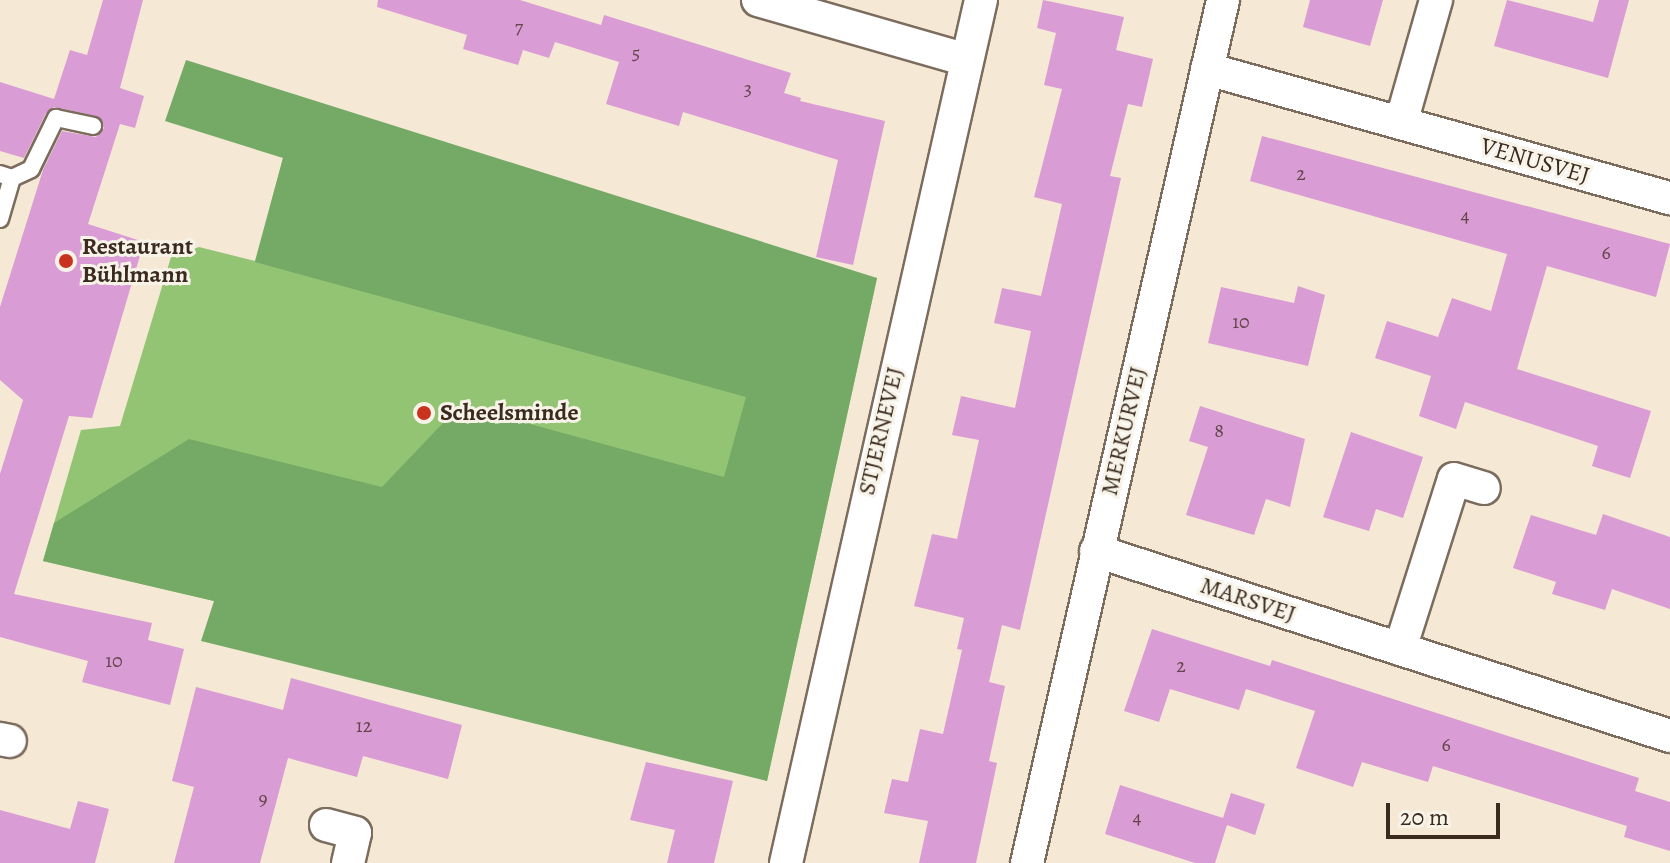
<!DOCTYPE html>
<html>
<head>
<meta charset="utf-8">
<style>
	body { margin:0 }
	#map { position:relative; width:1670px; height:863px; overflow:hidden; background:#f5e8d5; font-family:Alegreya,serif }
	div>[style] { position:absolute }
	.green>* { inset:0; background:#92c474 }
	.forest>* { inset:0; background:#75aa66 }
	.building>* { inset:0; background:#da9cd5 }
	.roads { filter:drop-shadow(2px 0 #7c6c5e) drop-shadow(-2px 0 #7c6c5e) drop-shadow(0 2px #7c6c5e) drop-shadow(0 -2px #7c6c5e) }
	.lane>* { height:16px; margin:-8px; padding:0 8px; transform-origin:8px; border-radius:8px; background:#fff }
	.street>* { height:32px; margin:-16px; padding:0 16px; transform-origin:16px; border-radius:16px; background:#fff }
	.dots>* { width:22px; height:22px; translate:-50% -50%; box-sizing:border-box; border:4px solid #f7f3e8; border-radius:50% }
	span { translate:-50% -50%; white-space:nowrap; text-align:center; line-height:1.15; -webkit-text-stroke:6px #f7f3e8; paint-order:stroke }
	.number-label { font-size:20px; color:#63464c }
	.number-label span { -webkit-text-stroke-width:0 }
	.street-label { font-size:24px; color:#3b2a1e }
	.poi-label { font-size:24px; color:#3b2a1e; font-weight:700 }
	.left { translate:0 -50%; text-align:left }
	.scale { position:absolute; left:1386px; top:803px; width:114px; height:36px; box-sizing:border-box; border:4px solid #3b2a1e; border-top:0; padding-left:10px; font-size:24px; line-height:28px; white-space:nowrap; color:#3b2a1e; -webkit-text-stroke:6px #f7f3e8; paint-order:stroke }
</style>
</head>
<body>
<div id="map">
	<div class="green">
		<div style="clip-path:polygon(283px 158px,877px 278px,767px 781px,214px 601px,43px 561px,81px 430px,120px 426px,171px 257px,199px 247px,255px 261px)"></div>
	</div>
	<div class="forest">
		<div style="clip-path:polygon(186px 60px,877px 278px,767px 781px,201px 641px,214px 601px,43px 561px,54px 523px,189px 439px,382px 487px,460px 405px,724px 477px,746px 397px,255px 262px,283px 158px,165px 121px)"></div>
	</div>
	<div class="building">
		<div style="clip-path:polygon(103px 0,143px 0,120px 88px,144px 96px,135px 128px,120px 124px,88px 224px,144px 242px,92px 418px,69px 416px,14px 594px,152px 623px,148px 640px,184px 649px,170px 705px,82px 682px,88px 661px,0 637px,0 474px,23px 400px,0 380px,0 307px,43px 170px,62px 131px,96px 137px,104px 128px,96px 116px,54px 107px,46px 113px,24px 158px,0 151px,0 82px,54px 99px,70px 50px,87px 55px)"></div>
		<div style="clip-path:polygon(378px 0,520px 0,601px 25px,604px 15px,791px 73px,784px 93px,801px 98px,800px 101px,885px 121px,853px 265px,816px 257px,838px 160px,683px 112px,679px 126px,606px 104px,619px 62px,555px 42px,549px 58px,523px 50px,518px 65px,463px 49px,467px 35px,377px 7px)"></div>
		<div style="clip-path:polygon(1043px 0,1124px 17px,1116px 50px,1153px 59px,1142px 107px,1128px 104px,1110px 176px,1121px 178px,1020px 630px,1002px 625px,989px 682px,1005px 686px,989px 761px,997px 763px,976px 863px,919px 863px,928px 821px,884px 813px,892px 779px,908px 782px,920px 729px,943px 734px,962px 650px,957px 649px,964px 618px,914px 606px,932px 534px,957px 539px,979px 440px,952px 435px,961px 396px,1015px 408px,1031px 331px,994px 323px,1002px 288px,1041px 296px,1062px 204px,1034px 197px,1062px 89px,1044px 85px,1056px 33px,1037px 28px)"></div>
		<div style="clip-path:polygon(1310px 0,1383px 0,1370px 46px,1303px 27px)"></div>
		<div style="clip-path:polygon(1507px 0,1593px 22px,1599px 0,1629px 0,1608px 78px,1494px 46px)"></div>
		<div style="clip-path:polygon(1262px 136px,1670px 244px,1656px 297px,1547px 266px,1517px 369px,1651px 411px,1630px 478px,1592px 466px,1598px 446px,1465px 402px,1456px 429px,1419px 416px,1431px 376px,1375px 358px,1387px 321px,1438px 337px,1452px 298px,1491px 311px,1507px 254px,1250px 181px)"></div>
		<div style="clip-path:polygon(1298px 286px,1325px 295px,1308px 366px,1208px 343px,1221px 287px,1294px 303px)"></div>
		<div style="clip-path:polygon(1200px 406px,1305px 439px,1290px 507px,1266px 499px,1254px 535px,1186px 515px,1208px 447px,1189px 441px)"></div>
		<div style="clip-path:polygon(1351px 432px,1423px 457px,1403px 518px,1376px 509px,1369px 531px,1323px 517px)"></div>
		<div style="clip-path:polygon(1603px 514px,1670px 537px,1670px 609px,1612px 589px,1605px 610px,1552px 594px,1556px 582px,1513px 568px,1531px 515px,1596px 535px)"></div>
		<div style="clip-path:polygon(1152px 629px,1270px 666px,1272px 660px,1639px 778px,1635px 791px,1670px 802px,1670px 851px,1624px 837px,1627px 826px,1433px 766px,1428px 782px,1362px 762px,1353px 787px,1296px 768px,1315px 711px,1246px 689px,1239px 710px,1170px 689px,1159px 722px,1124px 711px)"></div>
		<div style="clip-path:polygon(291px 678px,462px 725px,448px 779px,363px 756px,357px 777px,288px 758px,260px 863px,174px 863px,194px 787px,172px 781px,196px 687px,283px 710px)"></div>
		<div style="clip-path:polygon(646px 762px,733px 781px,714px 863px,667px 863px,675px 830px,630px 820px)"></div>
		<div style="clip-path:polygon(1120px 785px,1223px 818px,1231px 793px,1265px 804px,1255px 835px,1227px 825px,1215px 863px,1195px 863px,1105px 834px)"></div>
		<div style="clip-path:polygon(78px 801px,109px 809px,95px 863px,0 863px,0 810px,70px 829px)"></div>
	</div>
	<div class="roads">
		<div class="lane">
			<div style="left:0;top:174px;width:13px;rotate:18deg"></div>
			<div style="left:12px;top:178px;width:21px;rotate:-25deg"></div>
			<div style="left:31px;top:169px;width:57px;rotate:-63.9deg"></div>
			<div style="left:56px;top:118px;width:38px;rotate:12deg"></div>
			<div style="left:0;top:219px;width:43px;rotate:-73.7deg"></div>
		</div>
		<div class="street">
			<div style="left:758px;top:0;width:217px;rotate:16deg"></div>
			<div style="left:1207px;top:69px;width:481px;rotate:15.6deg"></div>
			<div style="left:1401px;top:123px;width:128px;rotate:-74.1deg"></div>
			<div style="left:1096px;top:551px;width:603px;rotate:17.86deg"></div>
			<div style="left:1400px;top:649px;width:178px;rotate:-72.4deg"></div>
			<div style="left:1454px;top:479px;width:31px;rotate:17deg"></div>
			<div style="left:0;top:739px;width:10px;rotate:11deg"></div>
			<div style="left:326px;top:825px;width:30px;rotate:15deg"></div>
			<div style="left:355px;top:833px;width:31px;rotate:103deg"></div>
			<div style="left:786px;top:863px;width:885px;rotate:-77.27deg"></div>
			<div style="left:1027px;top:863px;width:885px;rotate:-77.2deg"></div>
		</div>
	</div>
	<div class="dots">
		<div style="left:66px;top:261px;background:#c8321e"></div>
		<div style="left:424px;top:413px;background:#c8321e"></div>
	</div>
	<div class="number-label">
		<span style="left:519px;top:26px">7</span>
		<span style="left:636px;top:52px">5</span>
		<span style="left:748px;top:88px">3</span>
		<span style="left:1301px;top:173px">2</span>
		<span style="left:1465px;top:215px">4</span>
		<span style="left:1606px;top:252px">6</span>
		<span style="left:1241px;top:321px">10</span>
		<span style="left:1219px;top:430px">8</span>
		<span style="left:114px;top:660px">10</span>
		<span style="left:1181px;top:665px">2</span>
		<span style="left:364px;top:725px">12</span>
		<span style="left:1446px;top:744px">6</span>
		<span style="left:263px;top:798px">9</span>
		<span style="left:1137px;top:817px">4</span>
	</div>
	<div class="street-label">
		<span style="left:1535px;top:161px;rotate:16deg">VENUSVEJ</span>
		<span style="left:881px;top:431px;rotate:-77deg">STJERNEVEJ</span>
		<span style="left:1124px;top:431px;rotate:-77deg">MERKURVEJ</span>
		<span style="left:1248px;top:600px;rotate:18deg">MARSVEJ</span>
	</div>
	<div class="poi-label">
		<span class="left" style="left:82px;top:261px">Restaurant<br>Bühlmann</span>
		<span class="left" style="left:440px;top:413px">Scheelsminde</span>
	</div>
	<div class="scale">20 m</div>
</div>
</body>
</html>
